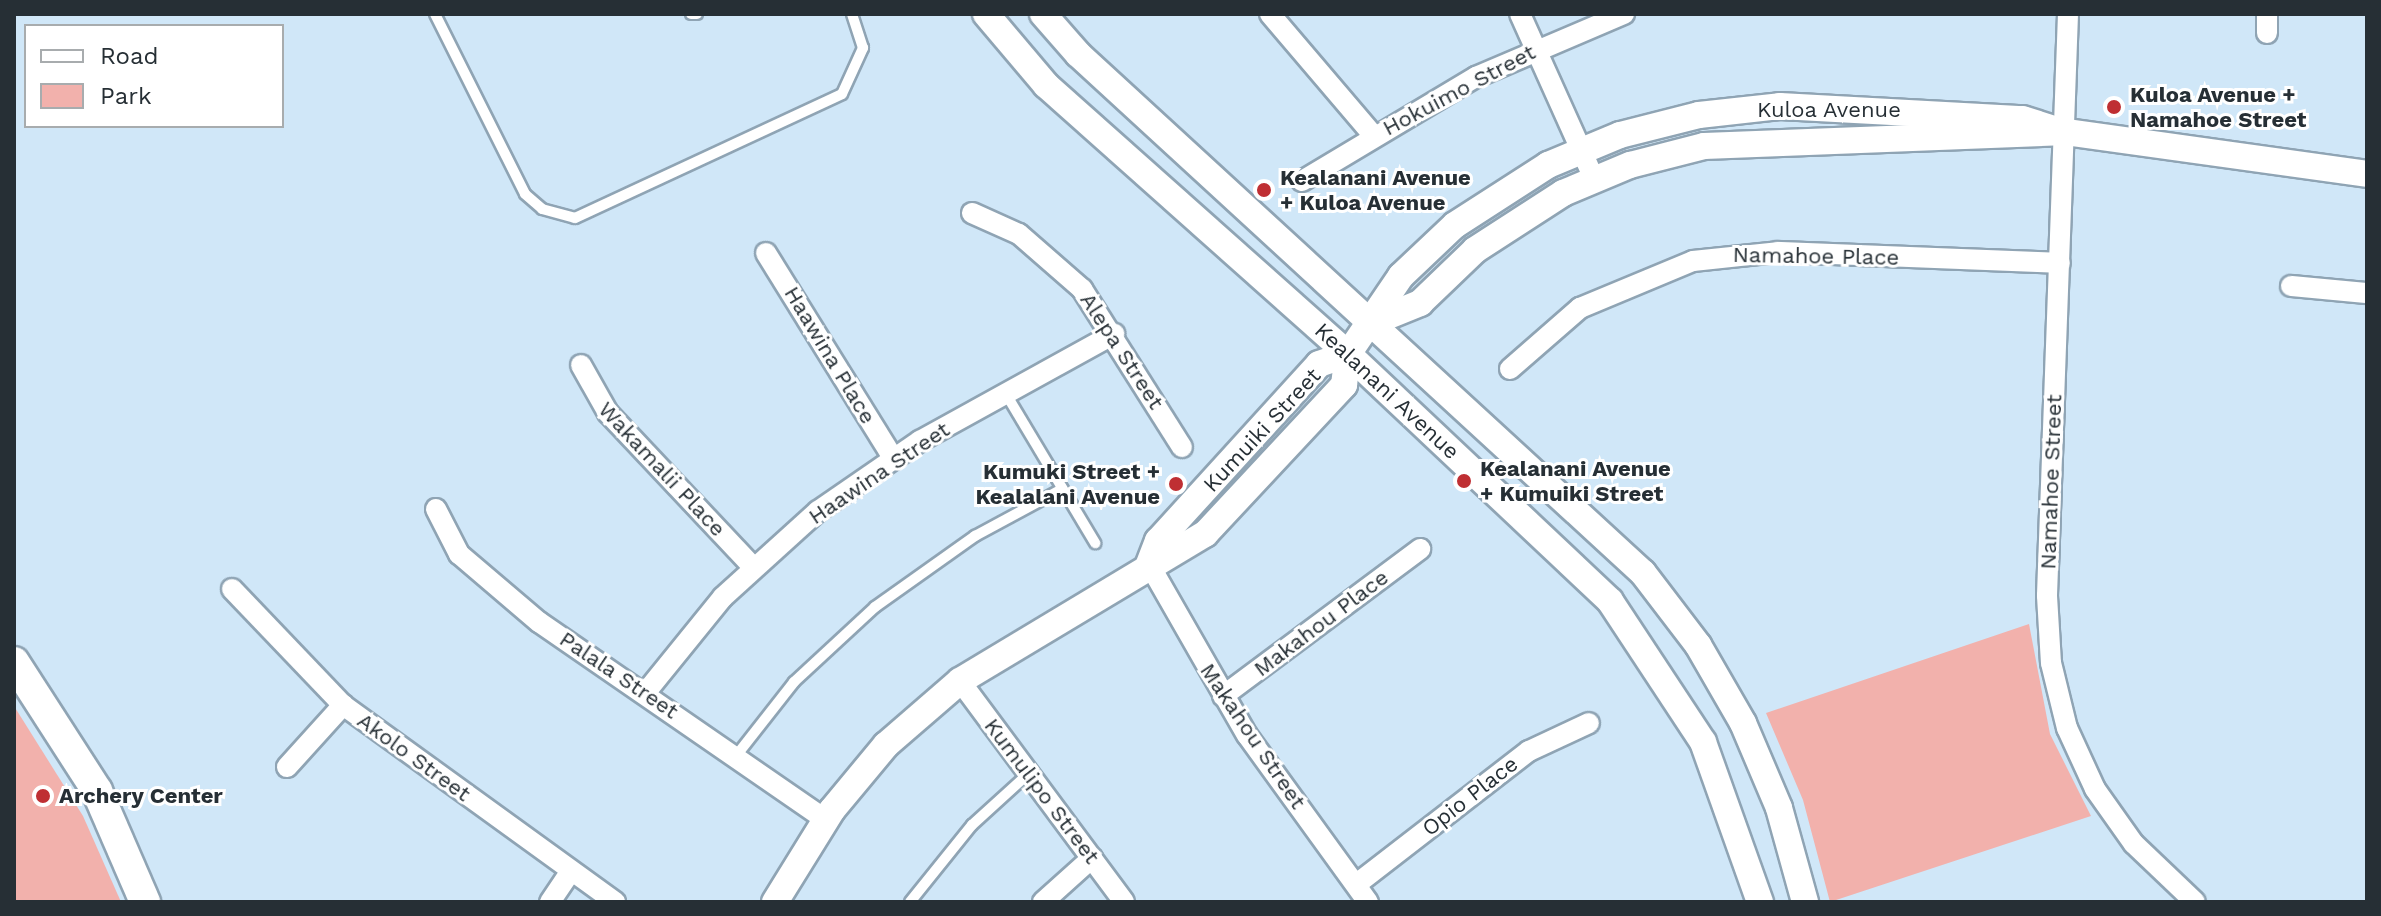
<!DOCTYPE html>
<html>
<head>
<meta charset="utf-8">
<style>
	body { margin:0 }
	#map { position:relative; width:2381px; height:916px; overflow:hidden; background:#d0e7f8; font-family:"Work Sans",sans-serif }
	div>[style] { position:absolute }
	.green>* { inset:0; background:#f2b1ac }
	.roads { filter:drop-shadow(2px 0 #8fa4b4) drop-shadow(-2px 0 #8fa4b4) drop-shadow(0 2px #8fa4b4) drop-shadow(0 -2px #8fa4b4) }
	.service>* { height:10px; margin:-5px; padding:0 5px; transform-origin:5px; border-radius:5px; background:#fff }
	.minor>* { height:20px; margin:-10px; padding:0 10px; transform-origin:10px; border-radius:10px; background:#fff }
	.tertiary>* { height:26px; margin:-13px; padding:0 13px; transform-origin:13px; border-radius:13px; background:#fff }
	.secondary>* { height:30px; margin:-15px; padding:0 15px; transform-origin:15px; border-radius:15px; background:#fff }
	.dots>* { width:22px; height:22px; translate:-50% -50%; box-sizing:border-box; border:4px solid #fff; border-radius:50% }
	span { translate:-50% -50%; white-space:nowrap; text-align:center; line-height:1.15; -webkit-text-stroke:6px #fff; paint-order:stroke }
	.street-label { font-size:22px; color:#262f35 }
	.poi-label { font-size:22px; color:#262f35; font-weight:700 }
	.left { translate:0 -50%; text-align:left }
	.right { translate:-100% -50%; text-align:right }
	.frame { position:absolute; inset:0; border:16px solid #262f35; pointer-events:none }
	.legend { position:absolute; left:24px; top:24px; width:260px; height:104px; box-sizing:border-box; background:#fff; border:2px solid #a8acae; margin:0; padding:10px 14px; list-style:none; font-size:24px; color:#262f35 }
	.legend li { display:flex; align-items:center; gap:16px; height:40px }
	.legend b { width:40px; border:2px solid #a8acae }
</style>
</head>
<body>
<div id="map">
	<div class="green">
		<div style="clip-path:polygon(2029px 624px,2050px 734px,2091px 816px,1830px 902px,1803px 800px,1766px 713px)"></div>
		<div style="clip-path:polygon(14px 706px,83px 816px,121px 902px,14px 902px)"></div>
	</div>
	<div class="roads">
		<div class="service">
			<div style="left:435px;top:14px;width:201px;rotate:63.4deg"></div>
			<div style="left:525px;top:194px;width:23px;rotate:41deg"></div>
			<div style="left:542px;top:209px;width:34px;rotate:15deg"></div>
			<div style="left:575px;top:218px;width:294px;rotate:-24.9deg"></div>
			<div style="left:842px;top:94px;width:51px;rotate:-65.5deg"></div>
			<div style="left:863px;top:48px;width:36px;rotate:-108deg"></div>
			<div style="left:691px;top:14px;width:6px"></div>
			<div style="left:1006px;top:394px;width:174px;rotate:59.1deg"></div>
			<div style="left:736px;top:756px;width:94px;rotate:-51.9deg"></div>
			<div style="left:794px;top:682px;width:110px;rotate:-42.8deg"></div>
			<div style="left:875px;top:607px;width:123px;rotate:-35.4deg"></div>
			<div style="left:975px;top:536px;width:99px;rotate:-28.4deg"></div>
			<div style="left:910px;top:902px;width:99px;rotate:-51.2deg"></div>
			<div style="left:972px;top:825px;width:76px;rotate:-42.3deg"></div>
		</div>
		<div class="minor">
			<div style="left:1270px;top:14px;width:160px;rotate:49.6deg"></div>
			<div style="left:1520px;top:14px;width:181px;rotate:65.8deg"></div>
			<div style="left:2068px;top:14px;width:582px;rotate:92.07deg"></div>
			<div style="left:2047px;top:596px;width:67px;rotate:86.6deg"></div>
			<div style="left:2051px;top:663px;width:67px;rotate:76.2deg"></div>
			<div style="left:2067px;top:728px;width:67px;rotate:65.3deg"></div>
			<div style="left:2095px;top:789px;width:67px;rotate:54.7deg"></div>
			<div style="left:2134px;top:844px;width:84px;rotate:43.6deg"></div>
			<div style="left:2267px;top:33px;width:19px;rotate:-90deg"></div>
			<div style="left:1302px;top:181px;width:203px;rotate:-30.9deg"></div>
			<div style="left:1476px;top:77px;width:161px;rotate:-23.1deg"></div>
			<div style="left:972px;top:213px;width:51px;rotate:24.1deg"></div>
			<div style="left:1019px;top:234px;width:84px;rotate:41.1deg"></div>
			<div style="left:1082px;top:289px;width:187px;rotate:57.7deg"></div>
			<div style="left:766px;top:253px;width:241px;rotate:58.2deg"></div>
			<div style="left:2291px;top:286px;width:76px;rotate:5.3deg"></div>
			<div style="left:581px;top:365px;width:55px;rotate:60.6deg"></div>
			<div style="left:608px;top:413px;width:212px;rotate:46.7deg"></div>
			<div style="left:1510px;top:369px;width:93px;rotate:-41.1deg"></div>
			<div style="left:1580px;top:308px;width:122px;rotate:-22.6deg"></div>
			<div style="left:1693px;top:261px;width:85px;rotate:-6deg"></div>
			<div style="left:1778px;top:252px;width:282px;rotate:2.2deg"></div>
			<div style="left:436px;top:509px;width:51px;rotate:62.9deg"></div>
			<div style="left:459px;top:554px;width:105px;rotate:40.4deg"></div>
			<div style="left:539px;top:622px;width:347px;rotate:34.6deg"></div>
			<div style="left:1149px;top:564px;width:197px;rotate:60.2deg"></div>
			<div style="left:1247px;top:735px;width:206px;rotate:54.1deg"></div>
			<div style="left:232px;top:589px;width:161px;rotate:46.3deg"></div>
			<div style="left:343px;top:705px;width:336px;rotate:35.9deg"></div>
			<div style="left:960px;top:681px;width:275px;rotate:53.4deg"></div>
			<div style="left:646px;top:692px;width:122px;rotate:-51deg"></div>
			<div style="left:723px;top:597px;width:128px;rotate:-42.2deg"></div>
			<div style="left:818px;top:511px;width:124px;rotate:-34.5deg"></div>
			<div style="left:920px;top:441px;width:222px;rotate:-28.9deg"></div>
			<div style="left:1223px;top:696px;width:246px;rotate:-36.7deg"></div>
			<div style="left:287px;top:767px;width:84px;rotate:-47.9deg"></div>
			<div style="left:1358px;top:883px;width:216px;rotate:-37.7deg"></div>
			<div style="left:1529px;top:751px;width:66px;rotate:-25deg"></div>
			<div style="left:550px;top:902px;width:37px;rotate:-56deg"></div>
			<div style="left:1043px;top:902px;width:66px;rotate:-41.9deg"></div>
		</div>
		<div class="tertiary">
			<div style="left:986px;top:14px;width:93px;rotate:49.8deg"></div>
			<div style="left:1046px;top:85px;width:404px;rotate:41.7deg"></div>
			<div style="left:1348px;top:354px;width:360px;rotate:43.3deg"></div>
			<div style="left:1610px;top:601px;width:169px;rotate:56.6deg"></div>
			<div style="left:1703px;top:742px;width:170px;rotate:70.4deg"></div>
			<div style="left:1043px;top:14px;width:53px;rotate:48.8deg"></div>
			<div style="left:1078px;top:54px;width:767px;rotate:42.57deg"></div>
			<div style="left:1643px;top:573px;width:91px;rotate:52.6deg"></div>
			<div style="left:1698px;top:645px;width:90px;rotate:60deg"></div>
			<div style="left:1743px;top:723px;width:92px;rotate:67deg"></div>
			<div style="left:1779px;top:808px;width:98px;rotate:74.5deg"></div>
			<div style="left:1376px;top:321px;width:48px;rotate:-22.2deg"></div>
			<div style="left:1420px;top:303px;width:76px;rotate:-43.9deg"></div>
			<div style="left:1475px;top:250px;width:105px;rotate:-32.9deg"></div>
			<div style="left:1563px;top:193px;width:73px;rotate:-22.7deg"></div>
			<div style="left:1630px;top:165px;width:76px;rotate:-14.4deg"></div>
			<div style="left:1704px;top:146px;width:362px;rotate:-2.2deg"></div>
			<div style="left:2066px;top:132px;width:304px;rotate:7.9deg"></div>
			<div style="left:1348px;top:354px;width:94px;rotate:-55.8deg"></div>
			<div style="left:1401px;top:276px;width:74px;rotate:-43.4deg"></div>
			<div style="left:1455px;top:225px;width:111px;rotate:-32.8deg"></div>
			<div style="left:1548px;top:165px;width:78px;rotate:-22.6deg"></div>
			<div style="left:1620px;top:135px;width:81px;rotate:-14.2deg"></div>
			<div style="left:1699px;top:115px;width:81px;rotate:-6.3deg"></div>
			<div style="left:1780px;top:106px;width:243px;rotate:3.1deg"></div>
			<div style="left:2023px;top:119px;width:36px;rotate:18deg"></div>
			<div style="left:1149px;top:564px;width:25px;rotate:-69deg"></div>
			<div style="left:1158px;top:541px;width:239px;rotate:-47.7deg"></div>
			<div style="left:1319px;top:364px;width:31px;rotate:-19deg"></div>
			<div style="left:775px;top:902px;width:108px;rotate:-58.2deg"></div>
			<div style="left:832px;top:810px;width:85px;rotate:-50.3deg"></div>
			<div style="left:886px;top:745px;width:98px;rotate:-40.9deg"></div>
			<div style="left:960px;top:681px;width:286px;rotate:-31deg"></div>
			<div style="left:1205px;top:534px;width:204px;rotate:-47deg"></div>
			<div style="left:1344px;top:385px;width:31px;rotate:-83deg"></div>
		</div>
		<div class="secondary">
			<div style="left:14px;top:662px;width:153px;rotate:57.2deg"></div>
			<div style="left:97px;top:791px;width:121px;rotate:66.6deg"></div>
		</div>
	</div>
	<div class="dots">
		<div style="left:2114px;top:107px;background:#bf2f33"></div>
		<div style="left:1264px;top:190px;background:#bf2f33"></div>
		<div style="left:1464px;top:481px;background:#bf2f33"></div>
		<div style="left:1176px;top:484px;background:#bf2f33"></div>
		<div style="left:43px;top:796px;background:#bf2f33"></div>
	</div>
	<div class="street-label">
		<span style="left:1459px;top:90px;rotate:-28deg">Hokuimo Street</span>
		<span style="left:1829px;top:110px">Kuloa Avenue</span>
		<span style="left:1816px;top:256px;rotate:1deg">Namahoe Place</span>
		<span style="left:1122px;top:351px;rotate:57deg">Alepa Street</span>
		<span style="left:830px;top:355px;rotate:59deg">Haawina Place</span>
		<span style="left:1387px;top:391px;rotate:43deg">Kealanani Avenue</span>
		<span style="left:1262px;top:430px;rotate:-47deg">Kumuiki Street</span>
		<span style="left:662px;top:469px;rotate:47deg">Wakamalii Place</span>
		<span style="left:879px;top:473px;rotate:-34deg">Haawina Street</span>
		<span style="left:2051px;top:482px;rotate:-88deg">Namahoe Street</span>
		<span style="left:1321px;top:623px;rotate:-37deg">Makahou Place</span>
		<span style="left:619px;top:675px;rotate:34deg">Palala Street</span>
		<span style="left:1253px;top:736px;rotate:56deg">Makahou Street</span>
		<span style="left:414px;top:757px;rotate:36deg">Akolo Street</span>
		<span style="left:1042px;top:791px;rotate:53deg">Kumulipo Street</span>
		<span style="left:1470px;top:796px;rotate:-38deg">Opio Place</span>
	</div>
	<div class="poi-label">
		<span class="left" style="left:2130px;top:107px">Kuloa Avenue +<br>Namahoe Street</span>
		<span class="left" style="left:1280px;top:190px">Kealanani Avenue<br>+ Kuloa Avenue</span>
		<span class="left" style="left:1480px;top:481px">Kealanani Avenue<br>+ Kumuiki Street</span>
		<span class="right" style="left:1160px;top:484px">Kumuki Street +<br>Kealalani Avenue</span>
		<span class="left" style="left:59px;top:796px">Archery Center</span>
	</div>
	<div class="frame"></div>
	<ul class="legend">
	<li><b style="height:10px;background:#fff"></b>Road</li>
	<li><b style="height:22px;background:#f2b1ac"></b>Park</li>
	</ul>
</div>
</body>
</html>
